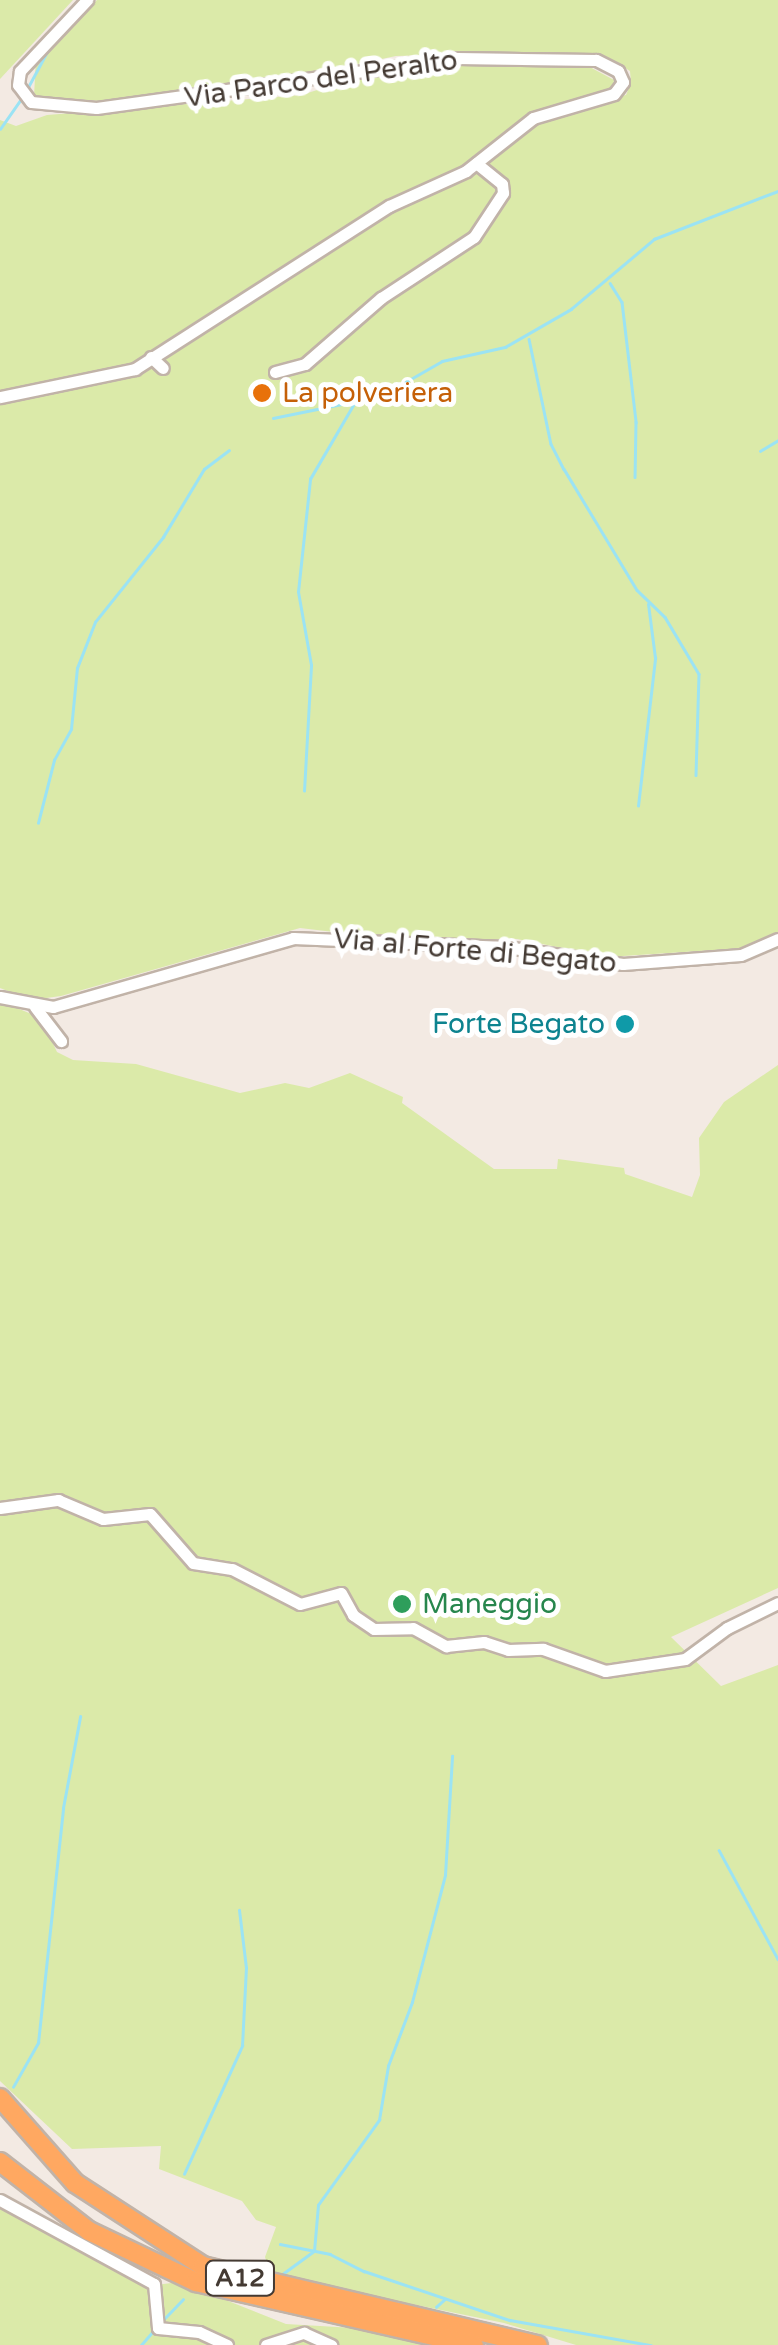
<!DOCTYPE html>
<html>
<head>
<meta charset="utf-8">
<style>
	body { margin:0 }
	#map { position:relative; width:778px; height:2345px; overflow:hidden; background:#f3eae3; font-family:"Varela Round",sans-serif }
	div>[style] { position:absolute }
	.green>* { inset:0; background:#dbeaa9 }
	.stream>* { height:2.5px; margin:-1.25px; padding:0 1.25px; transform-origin:1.25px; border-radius:1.25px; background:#9be3f4 }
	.roads { filter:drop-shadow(2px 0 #c1b3a8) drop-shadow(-2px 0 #c1b3a8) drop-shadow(0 2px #c1b3a8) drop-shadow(0 -2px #c1b3a8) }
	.minor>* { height:11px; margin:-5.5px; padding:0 5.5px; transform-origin:5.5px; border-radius:5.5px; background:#fff }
	.highway>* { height:18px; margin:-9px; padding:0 9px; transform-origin:9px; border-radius:9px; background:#ffa861 }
	.dots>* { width:28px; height:28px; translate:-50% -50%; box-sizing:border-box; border:5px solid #fff; border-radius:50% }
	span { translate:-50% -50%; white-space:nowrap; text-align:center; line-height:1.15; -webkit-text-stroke:10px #fff; paint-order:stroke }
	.shield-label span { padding:2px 8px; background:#fff; border:2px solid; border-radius:8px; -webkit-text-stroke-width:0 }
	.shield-label { font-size:25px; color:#443a33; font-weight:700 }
	.street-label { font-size:28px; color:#443a33 }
	.food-label { font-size:28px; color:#c56008 }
	.left { translate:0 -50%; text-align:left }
	.culture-label { font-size:28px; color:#0d838f }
	.right { translate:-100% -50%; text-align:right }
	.leisure-label { font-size:28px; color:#27864d }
</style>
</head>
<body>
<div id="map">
	<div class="green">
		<div style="clip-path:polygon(0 0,73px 0,0 79px)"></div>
		<div style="clip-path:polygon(97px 0,778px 0,778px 933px,745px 948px,608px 957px,517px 939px,401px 940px,300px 928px,61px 996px,31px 1000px,0 988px,0 120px,16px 126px,47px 115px,301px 95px,366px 75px,459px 63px,586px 65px,614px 80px,612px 98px,626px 95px,631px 83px,630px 71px,607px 57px,544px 52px,396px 56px,262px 84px,100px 101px,34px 96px,36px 58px)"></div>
		<div style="clip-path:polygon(0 1001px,41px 1018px,57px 1052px,73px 1060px,136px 1064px,240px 1093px,285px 1083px,309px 1088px,350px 1073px,403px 1097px,402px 1103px,494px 1169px,557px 1169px,558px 1159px,624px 1168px,625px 1174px,692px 1197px,700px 1175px,699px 1138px,724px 1102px,778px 1065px,778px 1588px,671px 1637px,721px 1686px,778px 1665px,778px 2345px,576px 2345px,504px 2323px,271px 2275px,265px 2257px,276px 2227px,256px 2220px,242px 2201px,159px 2169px,161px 2146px,72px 2149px,0 2081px)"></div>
		<div style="clip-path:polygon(0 2204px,147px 2286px,180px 2282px,286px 2324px,371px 2329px,418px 2337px,420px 2345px,0 2345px)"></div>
	</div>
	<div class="stream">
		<div style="left:26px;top:91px;width:47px;rotate:-61.8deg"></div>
		<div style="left:0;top:129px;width:38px;rotate:-55deg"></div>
		<div style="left:610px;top:283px;width:22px;rotate:58deg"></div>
		<div style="left:622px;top:302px;width:121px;rotate:83.3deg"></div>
		<div style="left:636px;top:422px;width:55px;rotate:91deg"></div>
		<div style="left:529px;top:339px;width:107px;rotate:78.2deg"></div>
		<div style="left:551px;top:444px;width:28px;rotate:63deg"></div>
		<div style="left:564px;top:469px;width:141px;rotate:58.9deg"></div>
		<div style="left:637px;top:590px;width:39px;rotate:44deg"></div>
		<div style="left:665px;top:617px;width:66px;rotate:59.2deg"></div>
		<div style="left:699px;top:674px;width:101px;rotate:91.7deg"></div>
		<div style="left:273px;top:418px;width:110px;rotate:-11.5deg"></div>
		<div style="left:381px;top:396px;width:70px;rotate:-29.8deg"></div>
		<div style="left:442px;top:361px;width:65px;rotate:-12.5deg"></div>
		<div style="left:505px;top:347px;width:76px;rotate:-29.9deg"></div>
		<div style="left:571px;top:309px;width:109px;rotate:-40.1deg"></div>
		<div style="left:654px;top:239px;width:133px;rotate:-21.2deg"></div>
		<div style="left:760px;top:451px;width:21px;rotate:-31deg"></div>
		<div style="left:304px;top:791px;width:126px;rotate:-86.8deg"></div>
		<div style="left:311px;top:665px;width:74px;rotate:-100.1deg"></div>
		<div style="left:298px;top:592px;width:114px;rotate:-83.9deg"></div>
		<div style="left:310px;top:479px;width:89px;rotate:-59.7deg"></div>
		<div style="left:638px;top:806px;width:149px;rotate:-83.4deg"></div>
		<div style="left:655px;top:658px;width:54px;rotate:-97.4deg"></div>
		<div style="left:38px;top:823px;width:65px;rotate:-75.7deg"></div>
		<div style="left:54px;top:760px;width:35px;rotate:-61deg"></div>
		<div style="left:71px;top:729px;width:61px;rotate:-84.4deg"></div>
		<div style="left:77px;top:668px;width:49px;rotate:-68.6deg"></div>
		<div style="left:95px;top:622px;width:109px;rotate:-51.3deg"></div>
		<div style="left:163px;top:537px;width:79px;rotate:-58.9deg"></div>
		<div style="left:204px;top:469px;width:31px;rotate:-37deg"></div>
		<div style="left:719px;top:1850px;width:124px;rotate:61.6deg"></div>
		<div style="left:13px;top:2087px;width:51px;rotate:-60.4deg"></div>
		<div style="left:38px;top:2043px;width:236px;rotate:-83.9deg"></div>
		<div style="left:63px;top:1808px;width:93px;rotate:-79.4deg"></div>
		<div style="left:184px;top:2174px;width:141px;rotate:-65.6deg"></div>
		<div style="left:242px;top:2046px;width:78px;rotate:-87.1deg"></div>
		<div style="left:246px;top:1968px;width:58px;rotate:-96.9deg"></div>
		<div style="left:280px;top:2244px;width:51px;rotate:11.3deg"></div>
		<div style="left:330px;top:2254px;width:38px;rotate:27deg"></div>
		<div style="left:364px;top:2271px;width:154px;rotate:18.6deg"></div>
		<div style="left:510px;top:2320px;width:143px;rotate:10.1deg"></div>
		<div style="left:281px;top:2275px;width:41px;rotate:-36deg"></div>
		<div style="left:314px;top:2251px;width:46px;rotate:-85deg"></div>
		<div style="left:318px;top:2205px;width:105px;rotate:-54.3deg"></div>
		<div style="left:379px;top:2120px;width:55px;rotate:-80.5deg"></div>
		<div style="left:388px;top:2066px;width:68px;rotate:-69.4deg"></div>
		<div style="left:412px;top:2002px;width:131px;rotate:-75.4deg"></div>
		<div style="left:445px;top:1875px;width:119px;rotate:-86.6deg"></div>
		<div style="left:436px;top:2307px;width:12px;rotate:-42deg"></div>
		<div style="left:162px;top:2321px;width:30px;rotate:-46deg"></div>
		<div style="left:141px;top:2345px;width:18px;rotate:-49deg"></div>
	</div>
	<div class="roads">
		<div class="minor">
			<div style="left:151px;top:357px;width:16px;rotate:43deg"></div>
			<div style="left:275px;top:372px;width:31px;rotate:-15deg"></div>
			<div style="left:305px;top:364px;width:101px;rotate:-41deg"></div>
			<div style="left:381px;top:298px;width:111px;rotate:-33.3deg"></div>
			<div style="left:474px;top:237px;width:53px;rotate:-56.6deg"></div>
			<div style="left:503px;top:193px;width:9px;rotate:-96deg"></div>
			<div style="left:502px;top:184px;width:33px;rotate:-141deg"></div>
			<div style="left:0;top:397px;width:138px;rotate:-11.7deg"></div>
			<div style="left:135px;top:369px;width:302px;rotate:-32.7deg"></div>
			<div style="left:389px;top:206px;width:85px;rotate:-24.4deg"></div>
			<div style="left:466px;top:171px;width:85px;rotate:-38.3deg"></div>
			<div style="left:533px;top:118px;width:84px;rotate:-16.5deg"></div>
			<div style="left:614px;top:94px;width:15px;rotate:-53deg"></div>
			<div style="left:623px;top:82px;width:12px;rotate:-114deg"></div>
			<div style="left:618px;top:71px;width:25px;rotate:-153deg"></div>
			<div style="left:596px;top:60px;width:139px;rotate:-179.2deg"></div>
			<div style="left:457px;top:58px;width:364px;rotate:172.1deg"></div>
			<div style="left:96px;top:108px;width:65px;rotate:-174.7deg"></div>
			<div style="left:31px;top:102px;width:21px;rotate:-127deg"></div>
			<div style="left:18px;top:85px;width:14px;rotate:-82deg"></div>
			<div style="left:20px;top:71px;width:98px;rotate:-46.7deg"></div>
			<div style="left:0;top:997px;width:54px;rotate:10.7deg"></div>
			<div style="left:53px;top:1007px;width:250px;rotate:-16deg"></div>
			<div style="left:293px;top:938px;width:213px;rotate:2.4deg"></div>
			<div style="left:506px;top:947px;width:118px;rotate:8.3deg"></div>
			<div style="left:623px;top:964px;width:118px;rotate:-4.4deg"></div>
			<div style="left:741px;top:955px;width:40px;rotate:-23.4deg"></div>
			<div style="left:35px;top:1007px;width:43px;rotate:52.6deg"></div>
			<div style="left:0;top:1508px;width:59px;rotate:-7.9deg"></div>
			<div style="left:58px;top:1500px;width:49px;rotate:22.9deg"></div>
			<div style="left:103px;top:1519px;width:47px;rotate:-6.1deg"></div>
			<div style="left:150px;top:1514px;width:65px;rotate:48.7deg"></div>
			<div style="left:193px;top:1563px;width:39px;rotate:9deg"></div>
			<div style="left:232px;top:1569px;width:76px;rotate:27.2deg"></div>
			<div style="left:300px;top:1604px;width:42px;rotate:-15deg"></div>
			<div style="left:341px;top:1593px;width:25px;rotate:61deg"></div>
			<div style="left:353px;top:1615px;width:25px;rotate:34deg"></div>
			<div style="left:374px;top:1629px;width:39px;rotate:-1deg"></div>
			<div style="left:413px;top:1628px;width:38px;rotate:29deg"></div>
			<div style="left:446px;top:1646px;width:38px;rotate:-6deg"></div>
			<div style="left:484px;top:1642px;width:25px;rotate:18deg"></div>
			<div style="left:508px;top:1650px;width:35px;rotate:-2deg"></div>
			<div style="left:543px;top:1649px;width:66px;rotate:19.5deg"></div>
			<div style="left:605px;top:1671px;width:81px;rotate:-8.5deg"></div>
			<div style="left:685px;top:1659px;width:52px;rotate:-36.4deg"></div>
			<div style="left:727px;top:1628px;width:57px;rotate:-26.1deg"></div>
			<div style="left:0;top:2200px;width:175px;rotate:28.6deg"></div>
			<div style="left:154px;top:2284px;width:44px;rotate:84.8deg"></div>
			<div style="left:158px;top:2328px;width:41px;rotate:5.6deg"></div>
			<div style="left:199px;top:2332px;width:31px;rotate:25deg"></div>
			<div style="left:266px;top:2345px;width:40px;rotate:-18deg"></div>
			<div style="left:304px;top:2333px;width:30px;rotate:24deg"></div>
		</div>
		<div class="highway">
			<div style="left:0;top:2098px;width:113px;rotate:48.6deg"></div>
			<div style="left:75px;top:2183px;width:153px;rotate:33deg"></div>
			<div style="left:203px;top:2266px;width:344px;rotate:13.3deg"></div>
			<div style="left:0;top:2162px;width:113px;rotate:37.8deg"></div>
			<div style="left:89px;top:2231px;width:119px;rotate:25.5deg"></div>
			<div style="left:196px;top:2282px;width:285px;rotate:12.8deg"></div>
		</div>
	</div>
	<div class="dots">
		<div style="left:262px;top:393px;background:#e8710a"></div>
		<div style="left:625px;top:1024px;background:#0f9aa8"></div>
		<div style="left:402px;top:1604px;background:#2e9e5b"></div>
	</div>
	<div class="shield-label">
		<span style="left:240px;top:2278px">A12</span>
	</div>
	<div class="street-label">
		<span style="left:321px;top:79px;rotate:-8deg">Via Parco del Peralto</span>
		<span style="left:475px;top:951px;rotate:5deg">Via al Forte di Begato</span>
	</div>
	<div class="food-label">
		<span class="left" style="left:282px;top:393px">La polveriera</span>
	</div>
	<div class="culture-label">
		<span class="right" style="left:605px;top:1024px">Forte Begato</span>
	</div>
	<div class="leisure-label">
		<span class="left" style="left:422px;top:1604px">Maneggio</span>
	</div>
</div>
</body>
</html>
